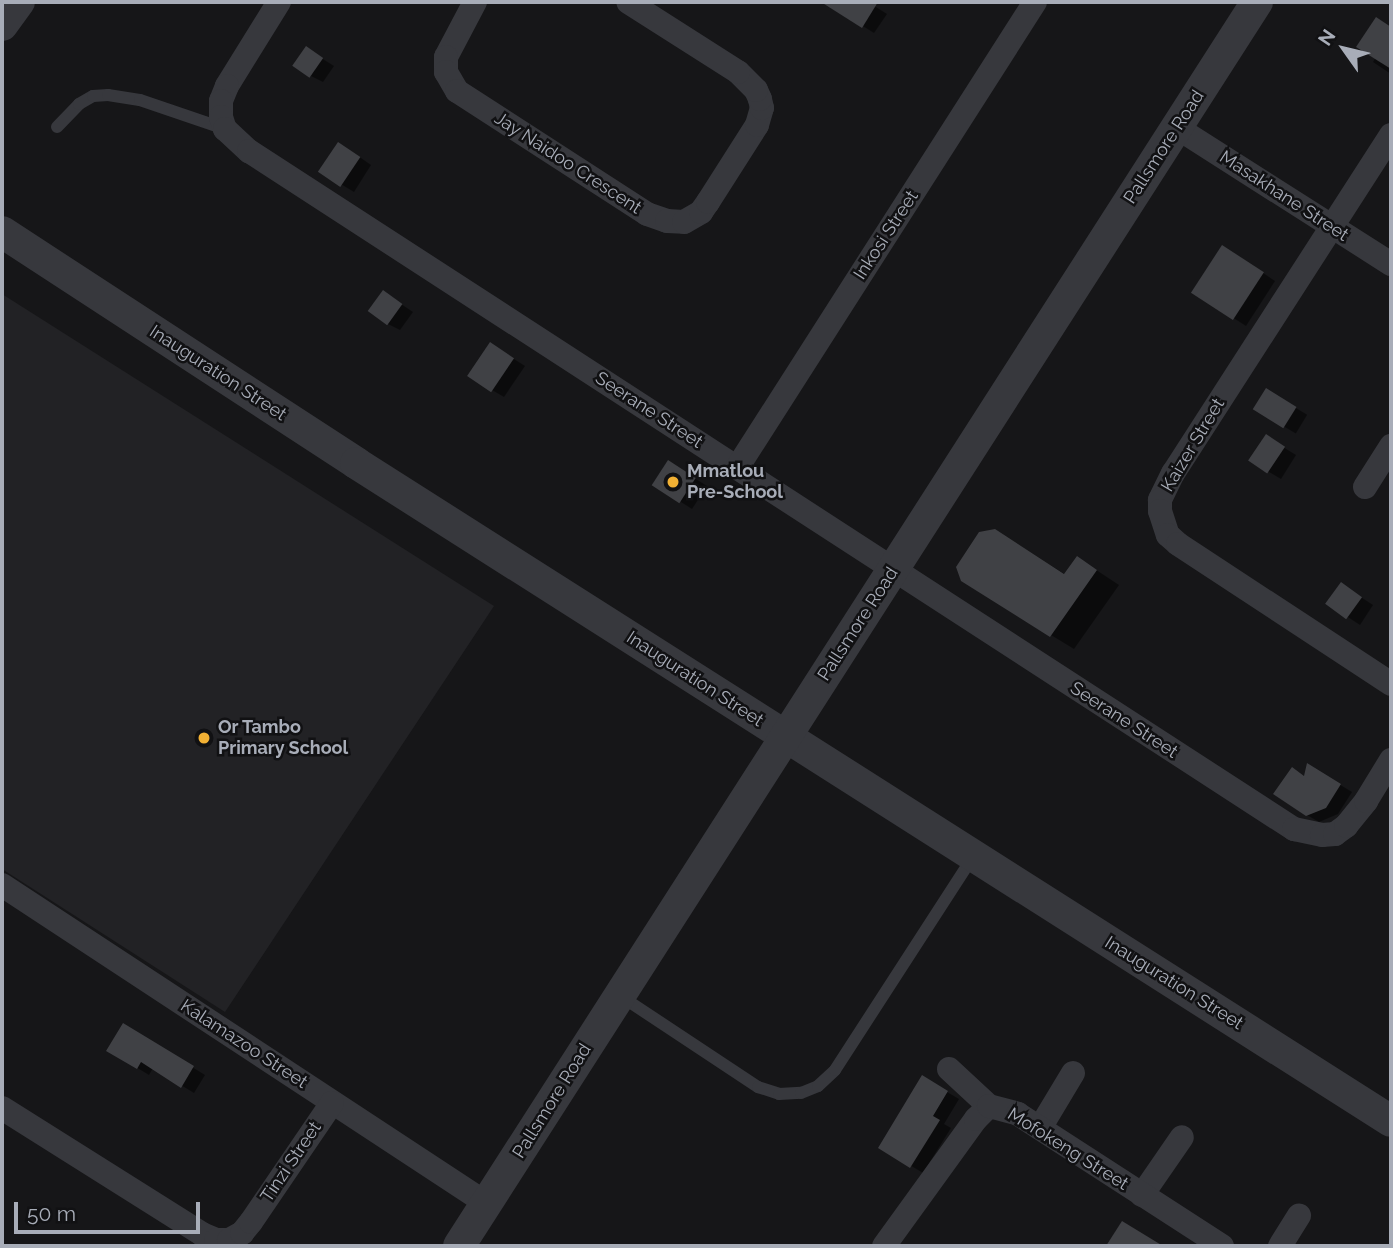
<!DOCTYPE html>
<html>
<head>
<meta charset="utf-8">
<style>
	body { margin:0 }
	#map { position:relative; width:1393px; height:1248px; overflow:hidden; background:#161618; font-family:Raleway,sans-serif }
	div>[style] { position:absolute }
	.built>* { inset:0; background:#222225 }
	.shadow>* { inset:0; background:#0007; transform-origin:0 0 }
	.building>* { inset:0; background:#404145; transform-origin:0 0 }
	.service>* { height:12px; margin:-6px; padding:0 6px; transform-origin:6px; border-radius:6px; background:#37383d }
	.minor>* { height:24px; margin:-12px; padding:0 12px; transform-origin:12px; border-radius:12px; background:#37383d }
	.tertiary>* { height:32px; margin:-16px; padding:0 16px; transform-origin:16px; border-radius:16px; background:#37383d }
	.dots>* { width:19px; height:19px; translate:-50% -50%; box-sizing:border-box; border:4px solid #111113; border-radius:50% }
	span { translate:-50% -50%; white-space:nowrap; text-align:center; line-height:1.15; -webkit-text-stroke:5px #111113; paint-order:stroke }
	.street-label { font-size:18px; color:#a8adb8 }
	.poi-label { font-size:18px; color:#a8adb8; font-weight:700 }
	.left { translate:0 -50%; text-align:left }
	.frame { position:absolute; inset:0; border:4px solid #a8adb8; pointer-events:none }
	.north { position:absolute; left:1309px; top:14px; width:70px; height:70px; -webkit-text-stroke:5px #111113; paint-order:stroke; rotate:304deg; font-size:19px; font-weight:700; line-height:28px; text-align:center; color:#a8adb8 }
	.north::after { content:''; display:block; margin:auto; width:24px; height:32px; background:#a8adb8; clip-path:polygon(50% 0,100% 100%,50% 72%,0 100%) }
	.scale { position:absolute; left:14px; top:1202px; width:186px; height:32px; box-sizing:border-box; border:4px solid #a8adb8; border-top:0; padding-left:9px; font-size:21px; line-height:24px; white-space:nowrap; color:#a8adb8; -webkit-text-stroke:5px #111113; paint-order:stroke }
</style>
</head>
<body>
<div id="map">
	<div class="built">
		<div style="clip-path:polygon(2px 294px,494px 606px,225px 1012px,2px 869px)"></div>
	</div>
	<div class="shadow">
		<div style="clip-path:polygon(845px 2px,868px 2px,887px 14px,874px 33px,839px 11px)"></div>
		<div style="clip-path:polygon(1376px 19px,1391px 28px,1391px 74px,1373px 62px,1376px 57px)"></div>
		<div style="clip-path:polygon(318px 56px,334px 66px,323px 82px,311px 76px)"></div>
		<div style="clip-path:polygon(351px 151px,371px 165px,354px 192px,321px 172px)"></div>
		<div style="clip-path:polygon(1235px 254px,1275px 281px,1246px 326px,1195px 293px)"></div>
		<div style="clip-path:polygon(383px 292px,413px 312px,400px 330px,388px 324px)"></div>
		<div style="clip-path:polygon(503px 352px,525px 366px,504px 397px,492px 390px)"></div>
		<div style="left:1266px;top:390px;width:48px;height:22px;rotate:31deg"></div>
		<div style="clip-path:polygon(1278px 444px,1296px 455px,1281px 479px,1250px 461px)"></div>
		<div style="clip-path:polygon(680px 469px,707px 486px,692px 509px,681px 502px)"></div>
		<div style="clip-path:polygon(1019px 545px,1066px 575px,1078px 558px,1119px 585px,1074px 649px,1051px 635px)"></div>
		<div style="clip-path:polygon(1353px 592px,1373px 605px,1360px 625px,1328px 604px)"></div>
		<div style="clip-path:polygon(1309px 766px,1352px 792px,1338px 814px,1319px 822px,1307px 815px,1306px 777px)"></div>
		<div style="clip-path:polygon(124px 1025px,205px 1075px,194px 1093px,153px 1068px,149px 1075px,108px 1050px)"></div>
		<div style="clip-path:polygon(923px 1078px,959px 1099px,944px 1124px,951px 1128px,923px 1173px,880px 1147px)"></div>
	</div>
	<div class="building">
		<div style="clip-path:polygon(821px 2px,878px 2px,862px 28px)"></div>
		<div style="clip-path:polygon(1376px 17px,1391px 27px,1391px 69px,1356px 47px)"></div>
		<div style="left:306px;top:46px;width:21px;height:24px;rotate:35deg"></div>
		<div style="left:338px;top:142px;width:27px;height:36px;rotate:34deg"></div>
		<div style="left:1222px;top:245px;width:50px;height:57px;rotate:33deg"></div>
		<div style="left:383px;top:290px;width:24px;height:26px;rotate:36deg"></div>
		<div style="left:490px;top:342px;width:29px;height:41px;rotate:34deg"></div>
		<div style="left:1266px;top:388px;width:36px;height:25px;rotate:32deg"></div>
		<div style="left:1266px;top:434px;width:23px;height:32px;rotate:34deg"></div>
		<div style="left:668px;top:460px;width:33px;height:30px;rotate:33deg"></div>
		<div style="clip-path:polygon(995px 529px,1064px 574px,1077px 556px,1097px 570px,1050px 637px,961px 581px,956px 567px,979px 532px)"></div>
		<div style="left:1341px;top:582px;width:26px;height:27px;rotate:36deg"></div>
		<div style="clip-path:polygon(1307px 763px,1341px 784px,1326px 808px,1306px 816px,1273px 794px,1292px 767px,1304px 776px)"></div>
		<div style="clip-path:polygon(123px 1023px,194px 1066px,181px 1088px,141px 1062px,137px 1069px,106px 1051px)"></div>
		<div style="clip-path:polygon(922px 1075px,948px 1091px,933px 1116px,940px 1120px,910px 1168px,878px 1148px)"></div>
		<div style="clip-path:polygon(1122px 1221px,1163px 1246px,1106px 1246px)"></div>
	</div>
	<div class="service">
		<div style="left:57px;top:127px;width:32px;rotate:-46deg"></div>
		<div style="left:79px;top:104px;width:16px;rotate:-30deg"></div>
		<div style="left:93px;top:96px;width:15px;rotate:-4deg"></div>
		<div style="left:108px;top:95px;width:32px;rotate:9deg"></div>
		<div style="left:140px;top:100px;width:90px;rotate:18.8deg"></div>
		<div style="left:619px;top:995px;width:167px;rotate:33.5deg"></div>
		<div style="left:758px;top:1087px;width:22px;rotate:18deg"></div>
		<div style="left:779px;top:1094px;width:22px;rotate:-3deg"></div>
		<div style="left:801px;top:1093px;width:18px;rotate:-22deg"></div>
		<div style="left:818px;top:1086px;width:23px;rotate:-43deg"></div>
		<div style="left:835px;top:1070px;width:254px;rotate:-57.1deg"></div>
	</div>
	<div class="minor">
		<div style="left:279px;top:2px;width:99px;rotate:121.8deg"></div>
		<div style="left:227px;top:86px;width:16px;rotate:112deg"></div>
		<div style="left:221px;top:101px;width:16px;rotate:90deg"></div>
		<div style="left:221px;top:117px;width:13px;rotate:72deg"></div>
		<div style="left:225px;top:129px;width:33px;rotate:43deg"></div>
		<div style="left:249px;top:151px;width:1246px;rotate:32.98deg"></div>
		<div style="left:1294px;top:829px;width:29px;rotate:12deg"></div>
		<div style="left:1322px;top:835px;width:13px;rotate:-4deg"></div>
		<div style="left:1335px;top:834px;width:14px;rotate:-36deg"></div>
		<div style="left:1346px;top:826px;width:32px;rotate:-51deg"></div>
		<div style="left:1366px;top:801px;width:48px;rotate:-58.6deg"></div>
		<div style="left:475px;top:2px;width:62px;rotate:117.8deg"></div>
		<div style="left:446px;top:57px;width:15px;rotate:90deg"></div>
		<div style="left:446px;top:72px;width:22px;rotate:60deg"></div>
		<div style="left:457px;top:91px;width:226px;rotate:32.9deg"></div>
		<div style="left:647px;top:214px;width:21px;rotate:19deg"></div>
		<div style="left:667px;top:221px;width:17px;rotate:3deg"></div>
		<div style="left:684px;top:222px;width:20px;rotate:-30deg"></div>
		<div style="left:701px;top:212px;width:12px;rotate:-55deg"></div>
		<div style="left:708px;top:202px;width:91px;rotate:-57.5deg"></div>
		<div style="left:757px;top:125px;width:18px;rotate:-74deg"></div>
		<div style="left:762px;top:108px;width:9px;rotate:-103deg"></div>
		<div style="left:760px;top:99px;width:10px;rotate:-114deg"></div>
		<div style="left:756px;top:90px;width:25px;rotate:-135deg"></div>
		<div style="left:738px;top:72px;width:130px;rotate:-147.5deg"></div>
		<div style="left:1176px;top:127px;width:255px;rotate:32.5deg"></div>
		<div style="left:1391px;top:135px;width:402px;rotate:122.8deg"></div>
		<div style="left:1173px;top:473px;width:30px;rotate:116deg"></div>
		<div style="left:1160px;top:500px;width:11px;rotate:90deg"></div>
		<div style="left:1160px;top:511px;width:25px;rotate:72deg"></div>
		<div style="left:1168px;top:535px;width:13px;rotate:42deg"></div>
		<div style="left:1178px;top:544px;width:255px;rotate:33.3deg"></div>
		<div style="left:737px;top:468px;width:553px;rotate:-57.4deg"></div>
		<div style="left:1365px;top:487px;width:49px;rotate:-57.6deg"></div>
		<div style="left:2px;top:885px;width:579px;rotate:33.31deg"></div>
		<div style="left:949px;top:1069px;width:54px;rotate:42.8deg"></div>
		<div style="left:2px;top:1108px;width:236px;rotate:32.2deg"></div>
		<div style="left:202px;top:1234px;width:15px;rotate:23deg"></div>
		<div style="left:216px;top:1240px;width:13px"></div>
		<div style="left:229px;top:1240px;width:15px;rotate:-28deg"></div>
		<div style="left:242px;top:1233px;width:14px;rotate:-51deg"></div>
		<div style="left:251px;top:1222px;width:144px;rotate:-55.8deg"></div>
		<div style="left:1040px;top:1128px;width:64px;rotate:-59deg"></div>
		<div style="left:1142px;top:1195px;width:70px;rotate:-55.4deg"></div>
		<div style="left:884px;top:1246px;width:157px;rotate:-54.1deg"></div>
		<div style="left:976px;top:1119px;width:18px;rotate:-45deg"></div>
		<div style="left:989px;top:1106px;width:30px;rotate:15deg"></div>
		<div style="left:1018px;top:1114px;width:243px;rotate:32.9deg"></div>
		<div style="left:1280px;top:1246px;width:36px;rotate:-58deg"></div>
	</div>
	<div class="tertiary">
		<div style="left:2px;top:25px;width:29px;rotate:-54deg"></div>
		<div style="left:2px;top:232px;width:423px;rotate:33.1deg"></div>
		<div style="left:356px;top:463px;width:1226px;rotate:32.45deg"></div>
		<div style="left:459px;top:1246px;width:1478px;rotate:-57.32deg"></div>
	</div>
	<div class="dots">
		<div style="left:673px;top:482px;background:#f2b134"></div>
		<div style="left:204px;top:738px;background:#f2b134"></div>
	</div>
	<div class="street-label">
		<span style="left:1164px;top:147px;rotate:-57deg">Pallsmore Road</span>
		<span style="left:568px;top:163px;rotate:33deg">Jay Naidoo Crescent</span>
		<span style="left:1284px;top:196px;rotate:33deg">Masakhane Street</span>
		<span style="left:886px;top:235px;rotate:-57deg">Inkosi Street</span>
		<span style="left:218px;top:373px;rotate:33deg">Inauguration Street</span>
		<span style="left:649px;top:410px;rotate:33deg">Seerane Street</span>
		<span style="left:1193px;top:445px;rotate:-59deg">Kaizer Street</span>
		<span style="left:858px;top:624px;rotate:-57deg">Pallsmore Road</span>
		<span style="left:695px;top:679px;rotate:33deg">Inauguration Street</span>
		<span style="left:1124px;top:720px;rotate:33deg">Seerane Street</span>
		<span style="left:1174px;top:983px;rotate:32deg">Inauguration Street</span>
		<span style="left:244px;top:1044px;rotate:33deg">Kalamazoo Street</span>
		<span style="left:552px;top:1101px;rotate:-58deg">Pallsmore Road</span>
		<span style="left:1068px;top:1149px;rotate:32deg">Mofokeng Street</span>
		<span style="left:291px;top:1162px;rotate:-56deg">Tinzi Street</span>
	</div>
	<div class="poi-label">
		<span class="left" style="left:687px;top:482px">Mmatlou<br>Pre-School</span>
		<span class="left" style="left:218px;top:738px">Or Tambo<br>Primary School</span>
	</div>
	<div class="frame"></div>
	<div class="north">N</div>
	<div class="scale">50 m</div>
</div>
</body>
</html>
